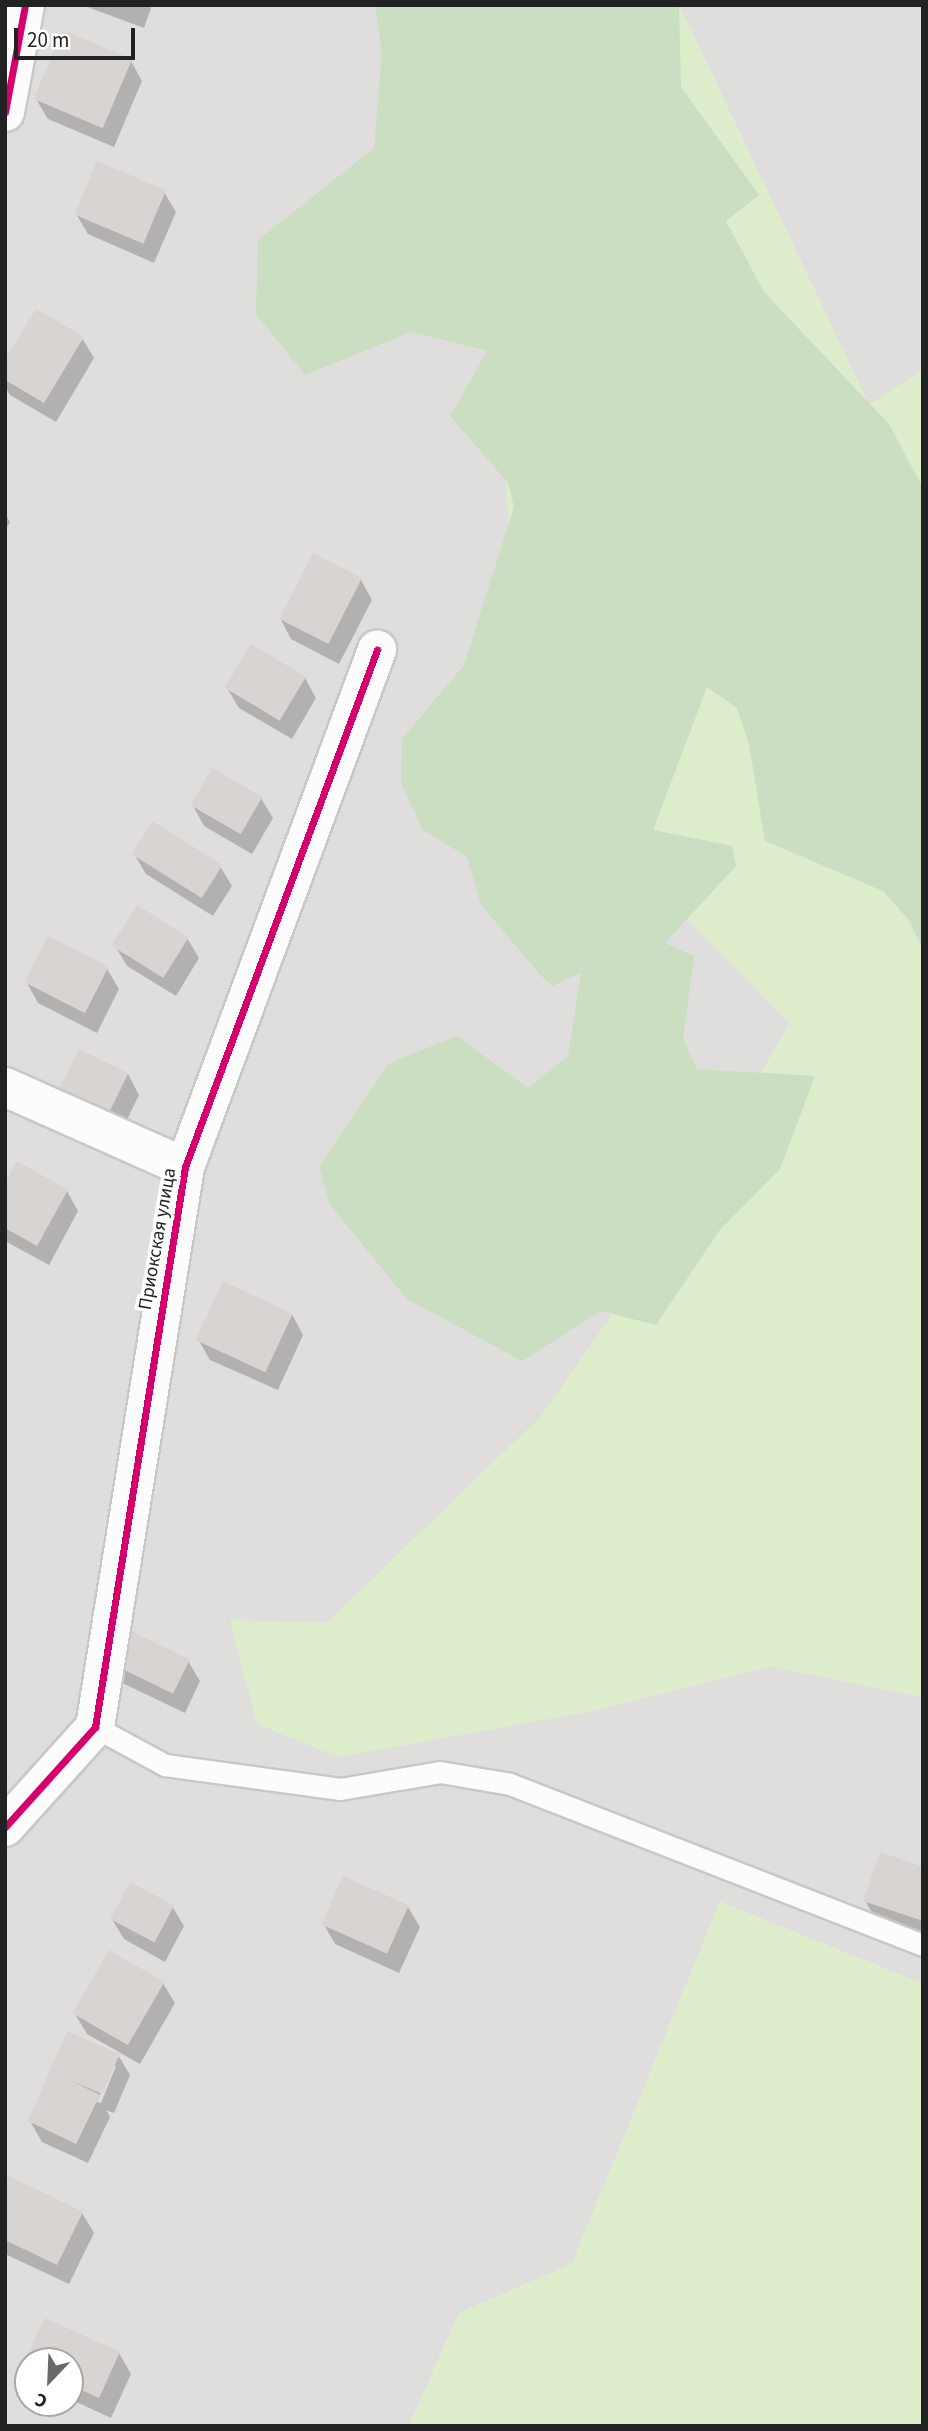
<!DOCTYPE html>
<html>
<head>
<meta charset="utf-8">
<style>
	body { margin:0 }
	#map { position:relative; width:928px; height:2431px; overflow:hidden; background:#f0eeeb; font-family:"Source Sans 3",sans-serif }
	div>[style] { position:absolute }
	.residential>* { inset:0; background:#dfdedc }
	.grass>* { inset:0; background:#ddeccb }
	.forest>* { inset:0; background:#cbdec1 }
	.shadow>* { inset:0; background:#0003 }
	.building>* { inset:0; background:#d7d4d2; transform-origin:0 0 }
	.roads { filter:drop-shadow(2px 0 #c9c8c7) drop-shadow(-2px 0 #c9c8c7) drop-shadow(0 2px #c9c8c7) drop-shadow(0 -2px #c9c8c7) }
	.lane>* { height:21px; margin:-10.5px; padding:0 10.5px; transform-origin:10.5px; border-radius:10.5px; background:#fdfcfc }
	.street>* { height:38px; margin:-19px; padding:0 19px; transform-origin:19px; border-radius:19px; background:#fdfcfc }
	.cycleway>* { height:7px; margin:-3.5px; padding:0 3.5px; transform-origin:3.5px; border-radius:3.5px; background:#d6006c }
	span { translate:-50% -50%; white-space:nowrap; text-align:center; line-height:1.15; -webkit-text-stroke:7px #fff; paint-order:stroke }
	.street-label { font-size:19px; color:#222 }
	.frame { position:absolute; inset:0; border:7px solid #222; pointer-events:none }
	.north { position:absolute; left:14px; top:2347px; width:70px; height:70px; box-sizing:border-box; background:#fff; border:2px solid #a7a7a7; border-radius:50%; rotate:203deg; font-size:19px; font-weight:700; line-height:28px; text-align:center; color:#222 }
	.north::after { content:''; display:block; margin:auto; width:24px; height:32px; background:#6a6968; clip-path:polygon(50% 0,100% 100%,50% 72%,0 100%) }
	.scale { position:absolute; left:14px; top:28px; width:121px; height:32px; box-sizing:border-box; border:4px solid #222; border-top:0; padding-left:9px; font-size:21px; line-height:24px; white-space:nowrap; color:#222; -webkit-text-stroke:5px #fff; paint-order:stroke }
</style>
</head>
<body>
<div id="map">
	<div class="residential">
		<div style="clip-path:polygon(evenodd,5px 5px,467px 5px,639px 871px,790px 1023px,665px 1239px,542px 1416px,327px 1623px,230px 1621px,587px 1712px,771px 1666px,923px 1697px,923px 1984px,720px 1902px,572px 2264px,459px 2313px,409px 2426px,5px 2426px,5px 5px,28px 2361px,70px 2361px,70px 2403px,28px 2403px,28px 2361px)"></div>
		<div style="clip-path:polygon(679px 5px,923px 5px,923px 370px,869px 405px)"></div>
	</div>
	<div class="grass">
		<div style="clip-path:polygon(467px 5px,679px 5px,869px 405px,923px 370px,923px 1697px,771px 1666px,587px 1712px,338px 1757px,257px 1724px,230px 1620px,327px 1623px,541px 1416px,665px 1239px,790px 1023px,639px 871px,514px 583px)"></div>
		<div style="clip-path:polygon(720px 1902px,923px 1984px,923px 2426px,409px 2426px,459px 2313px,572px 2264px)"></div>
	</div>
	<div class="forest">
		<div style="clip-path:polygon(375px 5px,679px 5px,681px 87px,759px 195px,726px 221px,764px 292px,889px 424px,923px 488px,923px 949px,908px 919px,883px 891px,765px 841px,749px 744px,737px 708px,707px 687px,653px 830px,732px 846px,736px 866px,665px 943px,694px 956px,683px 1039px,697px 1069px,815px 1076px,780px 1169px,719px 1231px,656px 1325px,601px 1311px,522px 1361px,407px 1299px,330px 1205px,319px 1167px,388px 1064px,457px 1036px,528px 1088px,568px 1056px,581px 973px,553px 986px,543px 978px,481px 905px,467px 857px,423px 830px,401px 783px,402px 739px,464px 665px,514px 507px,508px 483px,450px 416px,487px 351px,411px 332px,305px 375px,256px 314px,258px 240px,374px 148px,382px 53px)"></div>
	</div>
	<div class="shadow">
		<div style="clip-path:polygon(82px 5px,152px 5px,144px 28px)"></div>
		<div style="clip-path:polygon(131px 61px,142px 81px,114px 147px,48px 119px,36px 99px)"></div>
		<div style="clip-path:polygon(164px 192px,176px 212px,154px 263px,88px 234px,76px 214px)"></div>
		<div style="clip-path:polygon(82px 338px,94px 358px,56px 422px,10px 395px,5px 387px,5px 363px)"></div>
		<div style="clip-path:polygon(5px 514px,10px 522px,5px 531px)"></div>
		<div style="clip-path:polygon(361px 580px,372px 600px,339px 664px,291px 639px,280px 618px)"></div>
		<div style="clip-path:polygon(305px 678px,316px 698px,292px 739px,239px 708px,227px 688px)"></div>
		<div style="clip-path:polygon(261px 798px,273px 818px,252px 854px,204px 826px,193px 806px)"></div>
		<div style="clip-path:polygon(134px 854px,220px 866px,232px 886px,213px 916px,146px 874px)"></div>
		<div style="clip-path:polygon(187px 938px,199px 958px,176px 996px,127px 966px,115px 946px)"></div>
		<div style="clip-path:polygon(107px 969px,119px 989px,97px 1033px,38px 1003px,27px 983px)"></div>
		<div style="clip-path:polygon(128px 1074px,139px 1095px,120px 1134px,72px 1112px)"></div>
		<div style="clip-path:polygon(5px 1187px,67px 1191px,78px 1211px,49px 1265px,5px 1241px)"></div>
		<div style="clip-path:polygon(292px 1314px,303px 1335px,278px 1390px,210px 1360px,198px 1339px)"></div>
		<div style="clip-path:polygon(102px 1658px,188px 1661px,200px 1681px,185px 1713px,114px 1679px)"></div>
		<div style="clip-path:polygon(923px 1869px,923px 1937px,877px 1921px,865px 1901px)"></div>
		<div style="clip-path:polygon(172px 1906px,184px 1926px,165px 1962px,124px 1939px,112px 1919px)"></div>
		<div style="clip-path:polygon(408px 1907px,420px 1927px,399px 1973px,335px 1944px,323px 1923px)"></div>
		<div style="clip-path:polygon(163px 1983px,175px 2003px,140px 2064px,87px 2034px,75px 2014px)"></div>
		<div style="clip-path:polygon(evenodd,67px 2034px,118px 2055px,130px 2075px,114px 2113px,106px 2110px,110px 2117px,88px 2163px,42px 2142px,30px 2121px,67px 2034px,113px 2066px,116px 2066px,101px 2103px,97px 2102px,113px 2066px)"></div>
		<div style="clip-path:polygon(5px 2186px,82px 2213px,94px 2233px,69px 2284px,5px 2254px)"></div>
		<div style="clip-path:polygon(45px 2320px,119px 2353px,131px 2374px,111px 2418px,70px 2399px,70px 2361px,28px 2361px,28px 2369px,25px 2364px)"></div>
	</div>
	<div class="building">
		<div style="left:63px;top:30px;width:75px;height:75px;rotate:23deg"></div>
		<div style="left:97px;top:161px;width:75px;height:58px;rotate:23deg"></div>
		<div style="clip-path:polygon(36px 309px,84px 337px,44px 403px,5px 380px,5px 359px)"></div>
		<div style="left:313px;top:553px;width:55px;height:74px;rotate:27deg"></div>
		<div style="left:251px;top:644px;width:64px;height:51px;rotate:31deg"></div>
		<div style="left:212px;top:768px;width:58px;height:43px;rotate:30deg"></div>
		<div style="left:152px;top:821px;width:83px;height:39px;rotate:32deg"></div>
		<div style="left:137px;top:905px;width:61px;height:48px;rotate:32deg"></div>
		<div style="left:48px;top:936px;width:68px;height:52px;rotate:27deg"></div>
		<div style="left:79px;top:1049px;width:55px;height:47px;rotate:26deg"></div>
		<div style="clip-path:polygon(17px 1161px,68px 1190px,37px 1246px,5px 1228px,5px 1183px)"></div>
		<div style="left:223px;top:1281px;width:77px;height:65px;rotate:25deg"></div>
		<div style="left:117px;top:1624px;width:81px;height:38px;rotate:26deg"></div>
		<div style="clip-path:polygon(880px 1852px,923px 1867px,923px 1921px,863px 1901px)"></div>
		<div style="left:343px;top:1876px;width:72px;height:53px;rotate:24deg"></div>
		<div style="left:130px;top:1882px;width:50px;height:42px;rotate:28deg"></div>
		<div style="left:109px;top:1950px;width:64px;height:73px;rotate:30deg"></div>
		<div style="clip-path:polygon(67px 2031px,120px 2054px,102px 2094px,70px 2080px,100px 2095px,76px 2144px,28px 2121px)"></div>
		<div style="clip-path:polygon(9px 2176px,83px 2212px,57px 2265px,5px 2240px,5px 2182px)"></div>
		<div style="clip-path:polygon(45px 2318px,120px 2352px,99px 2398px,70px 2385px,70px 2361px,28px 2361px,28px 2366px,23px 2364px)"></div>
	</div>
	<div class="roads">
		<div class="lane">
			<div style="left:95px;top:1727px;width:80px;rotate:28.5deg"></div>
			<div style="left:165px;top:1765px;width:177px;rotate:7.8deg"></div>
			<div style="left:340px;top:1789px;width:101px;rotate:-9.6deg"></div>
			<div style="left:440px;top:1772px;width:71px;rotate:9.7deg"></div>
			<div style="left:510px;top:1784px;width:443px;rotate:21.3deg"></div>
		</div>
		<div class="street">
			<div style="left:5px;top:112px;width:109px;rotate:-79.4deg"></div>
			<div style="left:5px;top:1087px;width:197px;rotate:24deg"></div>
			<div style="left:5px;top:1827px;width:135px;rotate:-48deg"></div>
			<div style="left:95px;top:1727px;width:567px;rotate:-80.87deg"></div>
			<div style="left:185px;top:1167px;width:552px;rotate:-69.63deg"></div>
		</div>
	</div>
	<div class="cycleway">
		<div style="left:5px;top:112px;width:109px;rotate:-79.4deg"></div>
		<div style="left:5px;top:1827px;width:135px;rotate:-48deg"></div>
		<div style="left:95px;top:1727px;width:567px;rotate:-80.87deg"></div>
		<div style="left:185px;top:1167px;width:552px;rotate:-69.63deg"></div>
	</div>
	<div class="street-label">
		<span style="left:158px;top:1239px;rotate:-80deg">Приокская улица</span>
	</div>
	<div class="frame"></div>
	<div class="north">С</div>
	<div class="scale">20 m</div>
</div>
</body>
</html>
